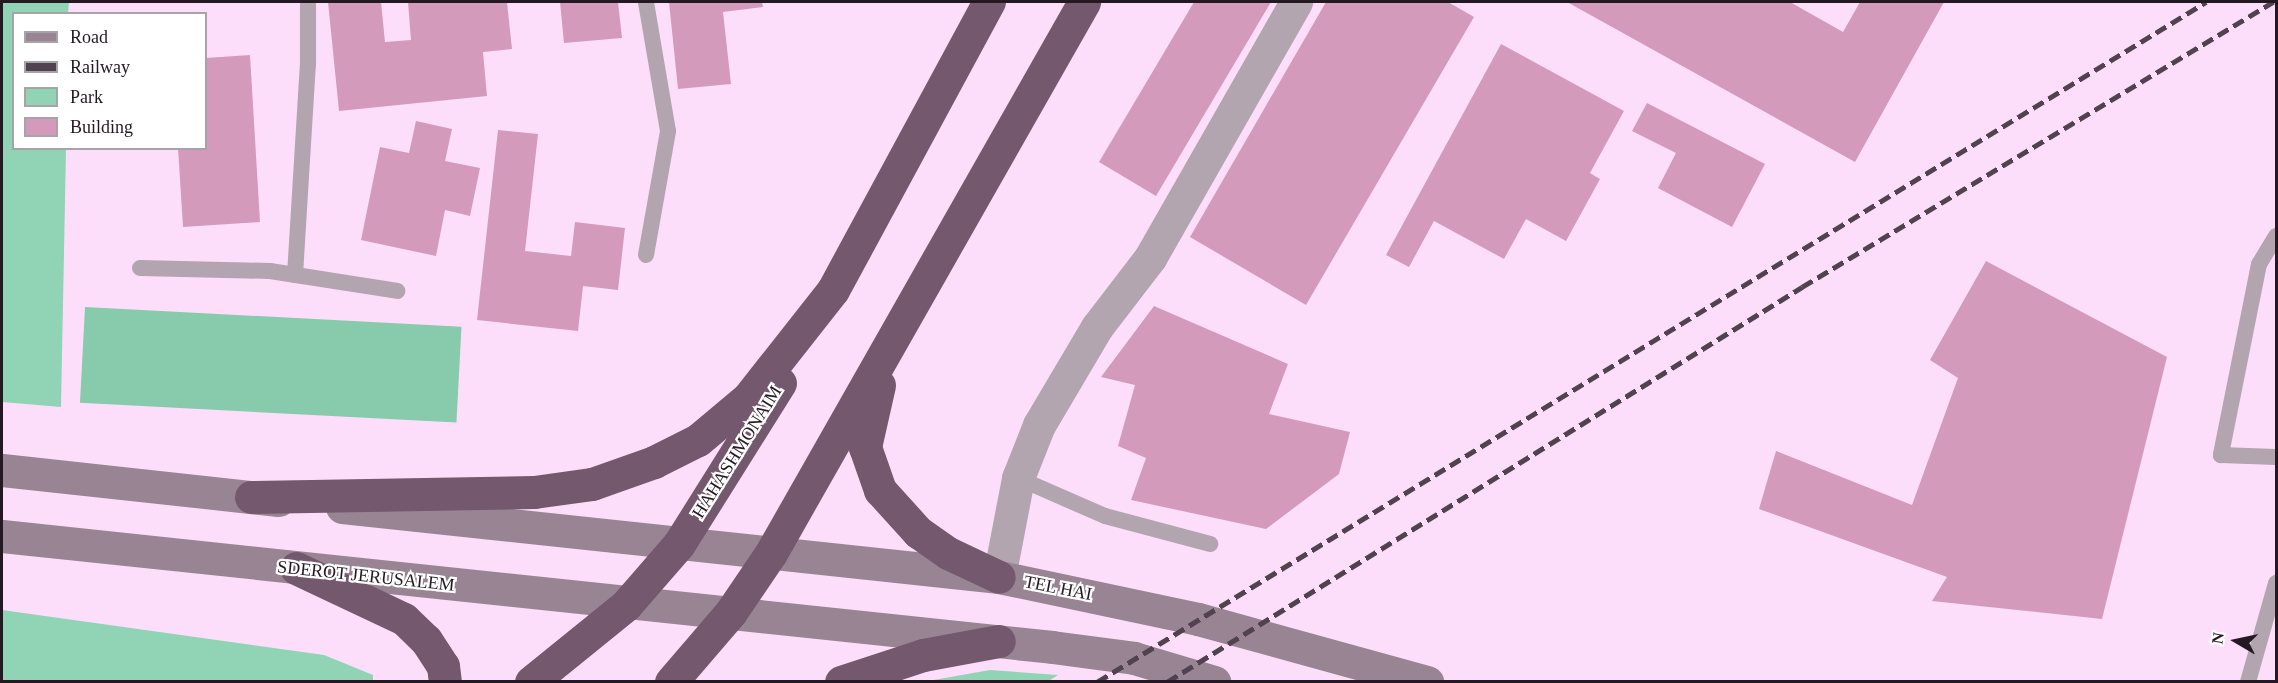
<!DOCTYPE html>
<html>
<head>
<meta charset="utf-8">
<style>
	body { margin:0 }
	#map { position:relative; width:2278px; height:683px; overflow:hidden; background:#fddefa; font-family:Georgia,serif }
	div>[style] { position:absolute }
	.green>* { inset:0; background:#90d3b5 }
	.forest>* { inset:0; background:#87cbac; transform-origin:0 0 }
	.building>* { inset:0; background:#d49abc }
	.lane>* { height:16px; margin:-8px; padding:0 8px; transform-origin:8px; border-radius:8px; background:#b3a5af }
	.street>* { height:33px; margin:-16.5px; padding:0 16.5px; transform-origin:16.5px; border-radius:16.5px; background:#b3a5af }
	.secondary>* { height:33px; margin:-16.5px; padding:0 16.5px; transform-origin:16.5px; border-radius:16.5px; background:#998493 }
	.highway>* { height:33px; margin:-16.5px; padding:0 16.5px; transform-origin:16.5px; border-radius:16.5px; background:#74586d }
	.rail>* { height:4.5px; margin-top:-2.25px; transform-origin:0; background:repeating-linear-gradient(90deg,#51424f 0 12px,transparent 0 18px) }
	span { translate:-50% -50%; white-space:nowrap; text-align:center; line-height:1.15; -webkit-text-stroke:4.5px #fff; paint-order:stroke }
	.street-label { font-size:18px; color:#241923 }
	.frame { position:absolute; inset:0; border:3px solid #241923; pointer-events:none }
	.legend { position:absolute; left:12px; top:12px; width:195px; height:138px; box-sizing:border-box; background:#fff; border:2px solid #a7a3a7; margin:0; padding:8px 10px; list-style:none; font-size:18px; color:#241923 }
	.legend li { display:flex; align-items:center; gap:12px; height:30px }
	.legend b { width:30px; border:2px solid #a7a3a7 }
	.north { position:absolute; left:2206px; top:611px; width:60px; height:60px; -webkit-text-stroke:4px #fff; paint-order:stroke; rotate:279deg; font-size:16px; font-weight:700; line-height:24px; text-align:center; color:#241923 }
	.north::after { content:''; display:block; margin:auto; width:21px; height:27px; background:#241923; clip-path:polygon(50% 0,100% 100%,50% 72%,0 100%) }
</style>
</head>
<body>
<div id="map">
	<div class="green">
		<div style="clip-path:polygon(2px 2px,69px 2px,68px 13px,14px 14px,14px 148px,66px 149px,61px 407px,2px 402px)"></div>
		<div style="clip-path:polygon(2px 610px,324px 655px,373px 675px,373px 681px,2px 681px)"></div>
		<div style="clip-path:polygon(990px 670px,1058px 675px,1047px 682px,928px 681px)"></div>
	</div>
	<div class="forest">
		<div style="left:85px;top:307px;width:377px;height:96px;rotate:3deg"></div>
	</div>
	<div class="building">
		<div style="clip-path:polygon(328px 2px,381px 2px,385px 42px,411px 40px,408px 2px,507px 2px,512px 49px,483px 52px,487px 96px,339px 111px)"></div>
		<div style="clip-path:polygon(560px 2px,618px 2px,622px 38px,564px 43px)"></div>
		<div style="clip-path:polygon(669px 2px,762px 2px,763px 7px,723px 12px,731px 84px,678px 89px)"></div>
		<div style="clip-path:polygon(1194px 2px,1271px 2px,1156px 196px,1099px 162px)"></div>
		<div style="clip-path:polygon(1326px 2px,1448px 2px,1474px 17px,1306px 305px,1190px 237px)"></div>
		<div style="clip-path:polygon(1567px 2px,1790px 2px,1843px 32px,1860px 2px,1944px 2px,1855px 162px)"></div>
		<div style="clip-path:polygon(1501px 44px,1624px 111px,1590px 173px,1600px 179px,1566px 241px,1526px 219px,1504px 259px,1434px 221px,1409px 267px,1386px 255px)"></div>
		<div style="clip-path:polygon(250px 55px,260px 222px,183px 227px,178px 148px,206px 148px,206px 58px)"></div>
		<div style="clip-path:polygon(1647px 103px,1765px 164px,1732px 227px,1658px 188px,1676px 153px,1632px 131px)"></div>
		<div style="clip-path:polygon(416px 121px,452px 129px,445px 161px,480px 168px,470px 216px,445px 210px,436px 256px,361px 240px,380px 147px,409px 153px)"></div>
		<div style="clip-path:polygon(498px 130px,538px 134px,525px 251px,571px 256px,575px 222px,625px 228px,618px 290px,583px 286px,578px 331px,477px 320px)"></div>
		<div style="clip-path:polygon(1986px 261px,2167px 357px,2102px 619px,1932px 601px,1947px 577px,1759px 509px,1776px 451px,1912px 505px,1958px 378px,1930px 360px)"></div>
		<div style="clip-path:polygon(1154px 306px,1288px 364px,1269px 414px,1350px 432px,1339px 474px,1266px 529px,1131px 500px,1146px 458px,1118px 446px,1135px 385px,1101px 377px)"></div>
	</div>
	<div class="lane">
		<div style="left:2276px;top:236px;width:33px;rotate:121deg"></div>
		<div style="left:2259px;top:264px;width:195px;rotate:101.3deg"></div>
		<div style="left:2221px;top:455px;width:55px;rotate:2.1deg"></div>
		<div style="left:646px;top:255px;width:126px;rotate:-79.9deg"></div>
		<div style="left:668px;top:131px;width:131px;rotate:-99.7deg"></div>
		<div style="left:140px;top:268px;width:130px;rotate:1.3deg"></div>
		<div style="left:270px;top:271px;width:129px;rotate:8.9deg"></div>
		<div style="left:295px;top:275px;width:210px;rotate:-86.5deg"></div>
		<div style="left:308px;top:65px;width:63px;rotate:-90deg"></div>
		<div style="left:1018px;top:478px;width:95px;rotate:23.6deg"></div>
		<div style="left:1105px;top:516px;width:109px;rotate:14.9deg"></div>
		<div style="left:2248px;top:682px;width:103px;rotate:-74.2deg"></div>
	</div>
	<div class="street">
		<div style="left:999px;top:577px;width:101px;rotate:-79.1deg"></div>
		<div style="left:1018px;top:478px;width:57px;rotate:-68.4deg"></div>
		<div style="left:1039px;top:425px;width:114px;rotate:-59.4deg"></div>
		<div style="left:1097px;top:327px;width:87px;rotate:-52.5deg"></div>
		<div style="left:1150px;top:258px;width:295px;rotate:-60.3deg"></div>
	</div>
	<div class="secondary">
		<div style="left:2px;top:470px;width:278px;rotate:6.2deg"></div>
		<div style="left:342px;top:507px;width:661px;rotate:6.08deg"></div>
		<div style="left:999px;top:577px;width:203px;rotate:11.9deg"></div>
		<div style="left:1198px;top:619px;width:238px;rotate:15.4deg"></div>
		<div style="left:2px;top:536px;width:1056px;rotate:6.03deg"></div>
		<div style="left:1052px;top:647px;width:83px;rotate:7.6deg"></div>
		<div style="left:1134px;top:658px;width:84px;rotate:16.7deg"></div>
	</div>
	<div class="highway">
		<div style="left:879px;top:385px;width:64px;rotate:102.7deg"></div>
		<div style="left:865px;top:447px;width:46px;rotate:70.8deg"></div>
		<div style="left:880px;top:490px;width:57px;rotate:47.9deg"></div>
		<div style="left:918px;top:532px;width:37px;rotate:35deg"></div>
		<div style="left:948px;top:553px;width:56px;rotate:25.2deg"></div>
		<div style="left:251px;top:497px;width:283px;rotate:-1deg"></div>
		<div style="left:534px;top:492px;width:59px;rotate:-7.9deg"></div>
		<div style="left:592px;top:484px;width:66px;rotate:-19.5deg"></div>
		<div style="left:654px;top:462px;width:49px;rotate:-26.6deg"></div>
		<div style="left:698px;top:440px;width:65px;rotate:-40deg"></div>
		<div style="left:748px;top:398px;width:137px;rotate:-51.8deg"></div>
		<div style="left:833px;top:290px;width:328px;rotate:-61.6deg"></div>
		<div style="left:296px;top:568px;width:119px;rotate:25.3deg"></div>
		<div style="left:404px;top:619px;width:30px;rotate:44deg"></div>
		<div style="left:426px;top:640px;width:31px;rotate:57deg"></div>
		<div style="left:443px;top:666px;width:16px;rotate:83deg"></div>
		<div style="left:531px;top:682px;width:122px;rotate:-39deg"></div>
		<div style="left:626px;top:605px;width:81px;rotate:-49deg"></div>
		<div style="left:679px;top:544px;width:190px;rotate:-57.9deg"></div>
		<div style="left:671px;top:682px;width:92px;rotate:-49.4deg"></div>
		<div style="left:731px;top:612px;width:71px;rotate:-55.9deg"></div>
		<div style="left:771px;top:553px;width:634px;rotate:-60.4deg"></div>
		<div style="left:841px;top:682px;width:86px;rotate:-18.2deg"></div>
		<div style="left:923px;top:655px;width:77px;rotate:-10.4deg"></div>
	</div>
	<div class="rail">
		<div style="left:1097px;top:682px;width:1301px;rotate:-31.52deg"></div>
		<div style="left:1167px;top:682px;width:748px;rotate:-31.88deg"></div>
		<div style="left:1802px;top:287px;width:551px;rotate:-31.18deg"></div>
	</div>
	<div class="street-label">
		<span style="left:737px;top:452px;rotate:-58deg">HAHASHMONAIM</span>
		<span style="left:366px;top:576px;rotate:6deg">SDEROT JERUSALEM</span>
		<span style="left:1058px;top:588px;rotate:11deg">TEL HAI</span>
	</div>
	<div class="frame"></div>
	<ul class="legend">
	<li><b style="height:8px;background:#998493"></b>Road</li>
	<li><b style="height:8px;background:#51424f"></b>Railway</li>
	<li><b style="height:16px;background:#90d3b5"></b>Park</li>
	<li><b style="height:16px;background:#d49abc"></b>Building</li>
	</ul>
	<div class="north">N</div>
</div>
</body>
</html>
